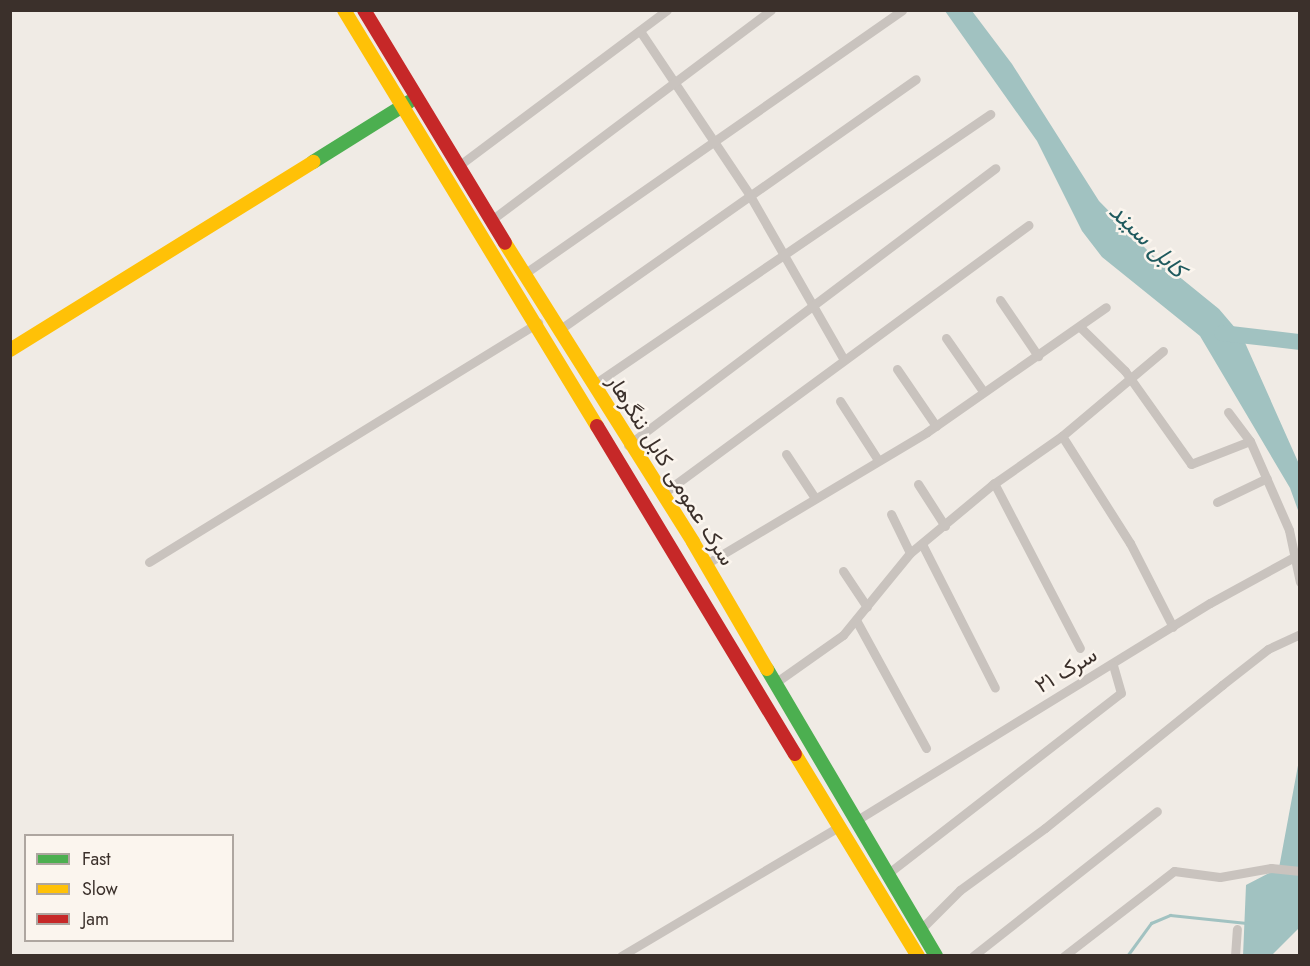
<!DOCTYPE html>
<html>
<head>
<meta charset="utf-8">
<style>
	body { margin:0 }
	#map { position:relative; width:1310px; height:966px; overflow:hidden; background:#f0ebe5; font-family:Jost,Vazirmatn,sans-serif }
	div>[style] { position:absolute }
	.water>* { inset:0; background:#a1c2c1 }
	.stream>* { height:3px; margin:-1.5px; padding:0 1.5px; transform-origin:1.5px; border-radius:1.5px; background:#a1c2c1 }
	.river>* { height:16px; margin:-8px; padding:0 8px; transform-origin:8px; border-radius:8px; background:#a1c2c1 }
	.street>* { height:9px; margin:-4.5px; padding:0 4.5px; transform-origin:4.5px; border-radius:4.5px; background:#c9c3be }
	.fast>* { height:14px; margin:-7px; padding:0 7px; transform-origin:7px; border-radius:7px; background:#4caf50 }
	.slow>* { height:14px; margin:-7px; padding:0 7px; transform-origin:7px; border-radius:7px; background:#ffc107 }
	.jam>* { height:14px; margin:-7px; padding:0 7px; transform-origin:7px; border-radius:7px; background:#c62828 }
	span { translate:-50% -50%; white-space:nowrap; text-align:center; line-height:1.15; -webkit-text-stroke:5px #fbf5ee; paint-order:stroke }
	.street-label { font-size:22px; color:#3b302b }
	.water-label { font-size:24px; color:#1f5a5e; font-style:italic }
	.frame { position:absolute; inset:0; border:12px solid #3b302b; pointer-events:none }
	.legend { position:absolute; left:24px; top:834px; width:210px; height:108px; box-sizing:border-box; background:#fbf5ee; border:2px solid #aea6a0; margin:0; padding:8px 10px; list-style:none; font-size:18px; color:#3b302b }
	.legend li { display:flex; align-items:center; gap:12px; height:30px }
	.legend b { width:30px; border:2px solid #aea6a0 }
</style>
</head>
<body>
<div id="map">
	<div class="water">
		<div style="clip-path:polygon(945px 11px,972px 11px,1012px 64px,1099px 201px,1150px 253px,1219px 309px,1242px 336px,1299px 464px,1299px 513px,1290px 488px,1200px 336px,1102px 257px,1082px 231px,1037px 141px)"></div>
		<div style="clip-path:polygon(1299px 760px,1299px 928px,1272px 955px,1243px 956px,1246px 885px,1279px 868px)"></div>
	</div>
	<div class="stream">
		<div style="left:1127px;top:956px;width:41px;rotate:-54deg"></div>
		<div style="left:1151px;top:923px;width:21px;rotate:-23deg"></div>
		<div style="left:1170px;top:915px;width:77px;rotate:5.9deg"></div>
	</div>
	<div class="river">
		<div style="left:1222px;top:333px;width:79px;rotate:6.6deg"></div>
	</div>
	<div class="street">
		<div style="left:640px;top:31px;width:196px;rotate:56.2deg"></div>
		<div style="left:749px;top:194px;width:191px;rotate:60.2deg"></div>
		<div style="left:457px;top:167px;width:262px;rotate:-36.8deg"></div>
		<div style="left:490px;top:221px;width:351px;rotate:-36.9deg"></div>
		<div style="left:524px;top:274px;width:461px;rotate:-34.9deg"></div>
		<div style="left:1000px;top:300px;width:68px;rotate:55.8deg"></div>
		<div style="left:1080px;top:327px;width:63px;rotate:44.4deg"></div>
		<div style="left:1125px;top:371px;width:114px;rotate:54.6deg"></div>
		<div style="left:1191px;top:464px;width:63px;rotate:-21.3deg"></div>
		<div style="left:559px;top:330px;width:436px;rotate:-35.1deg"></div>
		<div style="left:946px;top:338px;width:65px;rotate:55.1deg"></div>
		<div style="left:897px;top:369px;width:69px;rotate:55.6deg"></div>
		<div style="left:593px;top:385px;width:481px;rotate:-34.3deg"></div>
		<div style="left:840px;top:401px;width:70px;rotate:57.2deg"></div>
		<div style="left:1228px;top:412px;width:36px;rotate:53deg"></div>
		<div style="left:1250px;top:441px;width:97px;rotate:66.3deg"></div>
		<div style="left:1289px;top:530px;width:53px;rotate:78.1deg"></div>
		<div style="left:1062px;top:436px;width:127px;rotate:57.6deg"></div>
		<div style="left:1130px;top:543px;width:94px;rotate:62.9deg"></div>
		<div style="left:628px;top:445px;width:460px;rotate:-37deg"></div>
		<div style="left:786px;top:454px;width:53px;rotate:56.6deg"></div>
		<div style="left:994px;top:483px;width:186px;rotate:62.5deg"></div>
		<div style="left:918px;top:484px;width:50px;rotate:57.3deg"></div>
		<div style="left:661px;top:495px;width:456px;rotate:-36.3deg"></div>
		<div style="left:1217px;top:502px;width:55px;rotate:-25.6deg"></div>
		<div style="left:891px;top:514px;width:43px;rotate:64deg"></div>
		<div style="left:922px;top:544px;width:161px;rotate:63.1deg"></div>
		<div style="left:149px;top:562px;width:457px;rotate:-31.6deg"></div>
		<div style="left:706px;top:564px;width:257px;rotate:-30.8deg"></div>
		<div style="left:927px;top:432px;width:218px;rotate:-34.9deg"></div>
		<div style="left:843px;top:571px;width:43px;rotate:56.3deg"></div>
		<div style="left:856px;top:620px;width:146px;rotate:61.3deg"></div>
		<div style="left:775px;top:683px;width:83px;rotate:-35.2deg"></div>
		<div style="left:843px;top:635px;width:106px;rotate:-50.7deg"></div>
		<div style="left:910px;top:553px;width:107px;rotate:-39.7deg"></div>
		<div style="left:992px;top:485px;width:85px;rotate:-35deg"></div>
		<div style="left:1062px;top:436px;width:132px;rotate:-40.1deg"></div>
		<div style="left:857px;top:820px;width:414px;rotate:-31.6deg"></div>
		<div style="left:1210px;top:603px;width:98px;rotate:-28.7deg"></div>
		<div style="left:886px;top:875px;width:297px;rotate:-37.8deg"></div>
		<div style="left:1121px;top:693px;width:29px;rotate:-106deg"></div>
		<div style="left:919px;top:931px;width:58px;rotate:-45deg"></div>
		<div style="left:960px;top:890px;width:105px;rotate:-36.1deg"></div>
		<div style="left:1045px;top:828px;width:228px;rotate:-38.9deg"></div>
		<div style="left:1222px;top:685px;width:58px;rotate:-38deg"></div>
		<div style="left:1268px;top:649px;width:35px;rotate:-25deg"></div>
		<div style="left:621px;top:956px;width:255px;rotate:-30.7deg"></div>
		<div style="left:973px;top:956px;width:234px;rotate:-38.2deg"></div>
		<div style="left:1064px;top:956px;width:139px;rotate:-37.7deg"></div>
		<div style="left:1174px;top:871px;width:46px;rotate:7.4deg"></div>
		<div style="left:1220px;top:877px;width:52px;rotate:-10deg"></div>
		<div style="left:1271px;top:868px;width:29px;rotate:6deg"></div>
		<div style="left:1235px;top:956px;width:27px;rotate:-86deg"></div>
	</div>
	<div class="fast">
		<div style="left:313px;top:162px;width:113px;rotate:-32deg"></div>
		<div style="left:767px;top:669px;width:333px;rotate:59.5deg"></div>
	</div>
	<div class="slow">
		<div style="left:344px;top:10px;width:487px;rotate:58.7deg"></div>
		<div style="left:505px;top:243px;width:353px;rotate:57.8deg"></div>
		<div style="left:693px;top:542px;width:147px;rotate:59.8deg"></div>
		<div style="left:10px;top:350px;width:357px;rotate:-31.8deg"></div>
		<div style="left:795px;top:754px;width:237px;rotate:58.7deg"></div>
	</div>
	<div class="jam">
		<div style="left:364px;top:10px;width:272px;rotate:58.8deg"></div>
		<div style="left:597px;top:426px;width:383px;rotate:58.9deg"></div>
	</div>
	<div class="street-label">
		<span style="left:671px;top:470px;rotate:58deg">سرک عمومی کابل ننگرهار</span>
		<span style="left:1066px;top:670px;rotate:-31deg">سرک ۲۱</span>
	</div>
	<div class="water-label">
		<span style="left:1148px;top:240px;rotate:44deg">کابل سيند</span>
	</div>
	<div class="frame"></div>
	<ul class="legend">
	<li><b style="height:8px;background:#4caf50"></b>Fast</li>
	<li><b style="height:8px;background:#ffc107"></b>Slow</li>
	<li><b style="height:8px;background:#c62828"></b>Jam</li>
	</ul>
</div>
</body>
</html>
